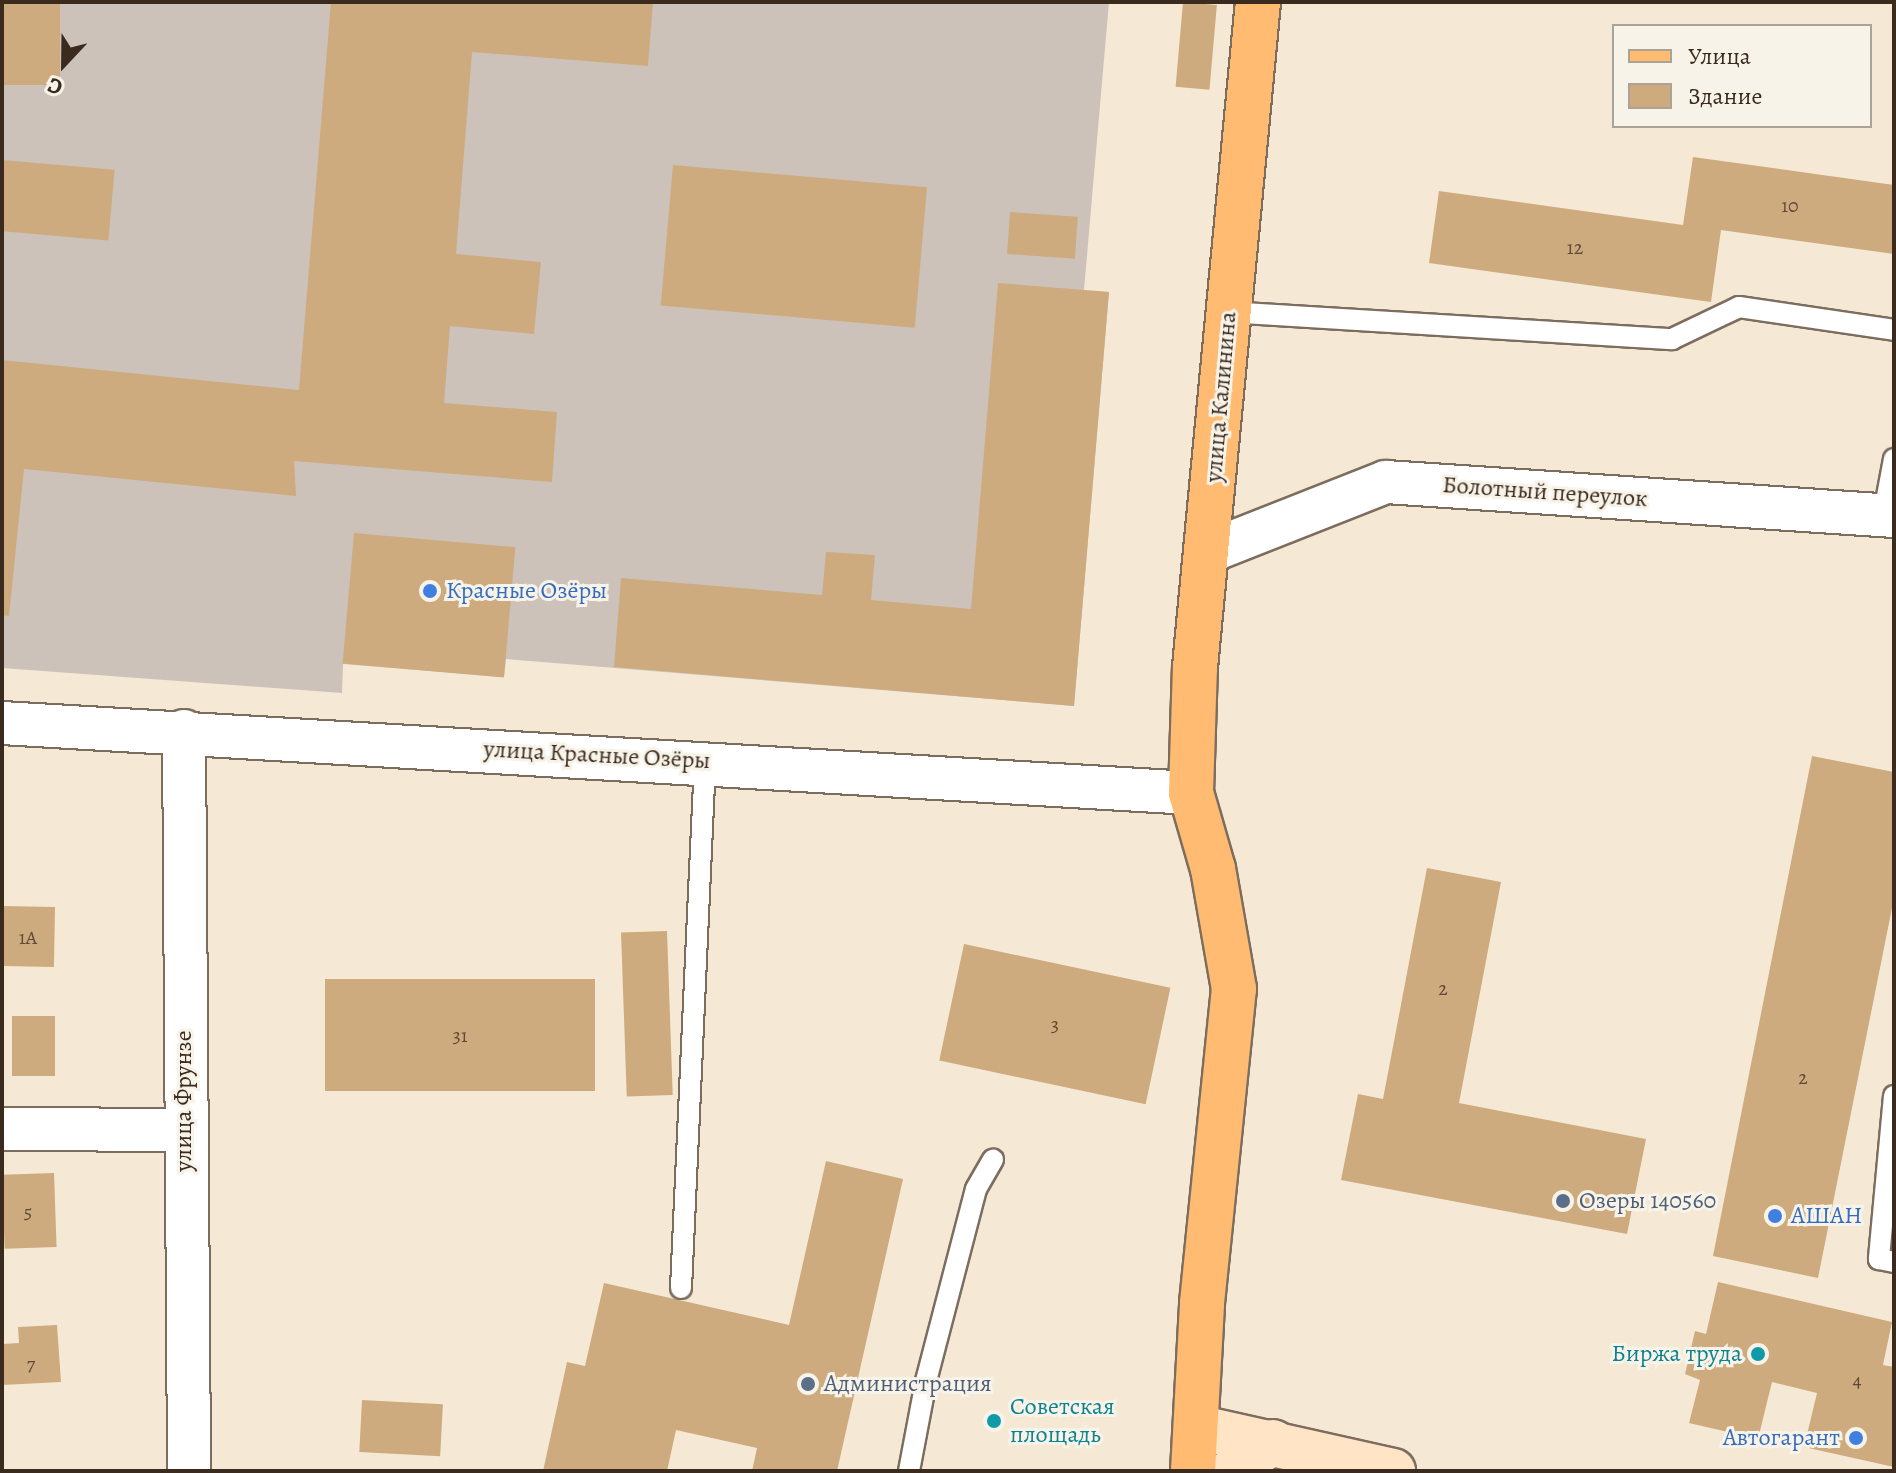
<!DOCTYPE html>
<html>
<head>
<meta charset="utf-8">
<style>
	body { margin:0 }
	#map { position:relative; width:1896px; height:1473px; overflow:hidden; background:#f5e9d5; font-family:Alegreya,serif }
	div>[style] { position:absolute }
	.industrial>* { inset:0; background:#cdc2b9 }
	.building>* { inset:0; background:#cdab7e; transform-origin:0 0 }
	.roads { filter:drop-shadow(2px 0 #7c6d5e) drop-shadow(-2px 0 #7c6d5e) drop-shadow(0 2px #7c6d5e) drop-shadow(0 -2px #7c6d5e) }
	.service>* { height:20px; margin:-10px; padding:0 10px; transform-origin:10px; border-radius:10px; background:#fff }
	.minor>* { height:42px; margin:-21px; padding:0 21px; transform-origin:21px; border-radius:21px; background:#fff }
	.secondary>* { height:44px; margin:-22px; padding:0 22px; transform-origin:22px; border-radius:22px; background:#ffe4c6 }
	.primary>* { height:44px; margin:-22px; padding:0 22px; transform-origin:22px; border-radius:22px; background:#ffbb71 }
	.dots>* { width:22px; height:22px; translate:-50% -50%; box-sizing:border-box; border:4px solid #f7f3e8; border-radius:50% }
	span { translate:-50% -50%; white-space:nowrap; text-align:center; line-height:1.15; -webkit-text-stroke:6px #f7f3e8; paint-order:stroke }
	.number-label { font-size:20px; color:#604a36 }
	.number-label span { -webkit-text-stroke-width:0 }
	.street-label { font-size:24px; color:#3b2a1e }
	.shop-label { font-size:24px; color:#366cbe }
	.left { translate:0 -50%; text-align:left }
	.right { translate:-100% -50%; text-align:right }
	.service-label { font-size:24px; color:#4e5e75 }
	.culture-label { font-size:24px; color:#0d838f }
	.frame { position:absolute; inset:0; border:4px solid #3b2a1e; pointer-events:none }
	.legend { position:absolute; left:1612px; top:24px; width:260px; height:104px; box-sizing:border-box; background:#f7f3e8; border:2px solid #aca397; margin:0; padding:10px 14px; list-style:none; font-size:24px; color:#3b2a1e }
	.legend li { display:flex; align-items:center; gap:16px; height:40px }
	.legend b { width:40px; border:2px solid #aca397 }
	.north { position:absolute; left:24px; top:24px; width:80px; height:80px; -webkit-text-stroke:6px #f7f3e8; paint-order:stroke; rotate:202deg; font-size:22px; font-weight:700; line-height:32px; text-align:center; color:#3b2a1e }
	.north::after { content:''; display:block; margin:auto; width:28px; height:36px; background:#3b2a1e; clip-path:polygon(50% 0,100% 100%,50% 72%,0 100%) }
</style>
</head>
<body>
<div id="map">
	<div class="industrial">
		<div style="clip-path:polygon(2px 2px,1109px 2px,1084px 290px,1109px 292px,1074px 706px,506px 659px,504px 677px,343px 664px,342px 693px,2px 668px)"></div>
	</div>
	<div class="building">
		<div style="left:2px;top:2px;width:58px;height:83px"></div>
		<div style="clip-path:polygon(331px 2px,653px 2px,648px 66px,472px 52px,456px 254px,541px 262px,534px 334px,450px 326px,444px 403px,557px 412px,552px 482px,294px 461px,296px 496px,24px 469px,9px 616px,2px 615px,2px 360px,299px 390px)"></div>
		<div style="left:1183px;top:2px;width:34px;height:85px;rotate:5deg"></div>
		<div style="clip-path:polygon(1693px 157px,1894px 185px,1894px 254px,1721px 230px,1711px 302px,1429px 263px,1439px 191px,1683px 225px)"></div>
		<div style="left:2px;top:160px;width:113px;height:71px;rotate:5deg"></div>
		<div style="left:673px;top:165px;width:255px;height:141px;rotate:5deg"></div>
		<div style="left:1010px;top:212px;width:68px;height:42px;rotate:4deg"></div>
		<div style="clip-path:polygon(998px 283px,1109px 292px,1074px 706px,614px 667px,621px 578px,822px 595px,826px 552px,875px 555px,871px 600px,971px 609px)"></div>
		<div style="left:354px;top:533px;width:162px;height:131px;rotate:5deg"></div>
		<div style="clip-path:polygon(1812px 756px,1894px 772px,1894px 898px,1818px 1278px,1713px 1256px)"></div>
		<div style="clip-path:polygon(1427px 868px,1501px 882px,1459px 1103px,1646px 1139px,1627px 1234px,1341px 1180px,1358px 1094px,1383px 1099px)"></div>
		<div style="left:2px;top:906px;width:53px;height:60px;rotate:1deg"></div>
		<div style="left:667px;top:931px;width:164px;height:46px;rotate:88deg"></div>
		<div style="left:964px;top:944px;width:211px;height:119px;rotate:12deg"></div>
		<div style="left:325px;top:979px;width:270px;height:112px"></div>
		<div style="left:12px;top:1016px;width:43px;height:60px"></div>
		<div style="clip-path:polygon(826px 1161px,903px 1179px,837px 1471px,752px 1471px,757px 1448px,676px 1430px,667px 1471px,543px 1471px,567px 1362px,585px 1366px,604px 1283px,789px 1325px)"></div>
		<div style="left:54px;top:1173px;width:74px;height:52px;rotate:88deg"></div>
		<div style="clip-path:polygon(1718px 1282px,1892px 1322px,1883px 1365px,1894px 1367px,1894px 1467px,1804px 1447px,1817px 1393px,1772px 1382px,1758px 1439px,1689px 1423px,1700px 1380px,1685px 1374px,1695px 1331px,1706px 1334px)"></div>
		<div style="clip-path:polygon(57px 1325px,61px 1382px,2px 1385px,2px 1344px,19px 1343px,18px 1327px)"></div>
		<div style="left:362px;top:1400px;width:81px;height:52px;rotate:3deg"></div>
	</div>
	<div class="roads">
		<div class="service">
			<div style="left:1227px;top:312px;width:446px;rotate:3.5deg"></div>
			<div style="left:1672px;top:339px;width:74px;rotate:-25.5deg"></div>
			<div style="left:1739px;top:307px;width:157px;rotate:8.4deg"></div>
			<div style="left:1884px;top:512px;width:54px;rotate:-79.3deg"></div>
			<div style="left:1894px;top:1096px;width:164px;rotate:95.3deg"></div>
			<div style="left:1879px;top:1259px;width:15px;rotate:11deg"></div>
			<div style="left:681px;top:1288px;width:527px;rotate:-87.39deg"></div>
			<div style="left:909px;top:1471px;width:92px;rotate:-79.3deg"></div>
			<div style="left:926px;top:1381px;width:198px;rotate:-75.4deg"></div>
			<div style="left:976px;top:1189px;width:34px;rotate:-60deg"></div>
		</div>
		<div class="minor">
			<div style="left:1208px;top:552px;width:191px;rotate:-21.5deg"></div>
			<div style="left:1386px;top:482px;width:509px;rotate:3.83deg"></div>
			<div style="left:2px;top:723px;width:1191px;rotate:3.37deg"></div>
			<div style="left:184px;top:731px;width:740px;rotate:89.61deg"></div>
			<div style="left:2px;top:1129px;width:182px;rotate:0.3deg"></div>
		</div>
		<div class="secondary">
			<div style="left:1196px;top:1427px;width:202px;rotate:12.6deg"></div>
			<div style="left:1231px;top:1471px;width:51px;rotate:-34.6deg"></div>
		</div>
		<div class="primary">
			<div style="left:1193px;top:1471px;width:168px;rotate:-86.9deg"></div>
			<div style="left:1202px;top:1303px;width:316px;rotate:-84.2deg"></div>
			<div style="left:1234px;top:989px;width:122px;rotate:-99.9deg"></div>
			<div style="left:1213px;top:869px;width:79px;rotate:-106.1deg"></div>
			<div style="left:1191px;top:793px;width:126px;rotate:-88.2deg"></div>
			<div style="left:1195px;top:667px;width:668px;rotate:-84.59deg"></div>
		</div>
	</div>
	<div class="dots">
		<div style="left:430px;top:591px;background:#3f7fe0"></div>
		<div style="left:1563px;top:1201px;background:#5c6f8a"></div>
		<div style="left:1775px;top:1216px;background:#3f7fe0"></div>
		<div style="left:1758px;top:1354px;background:#0f9aa8"></div>
		<div style="left:808px;top:1384px;background:#5c6f8a"></div>
		<div style="left:994px;top:1421px;background:#0f9aa8"></div>
		<div style="left:1856px;top:1438px;background:#3f7fe0"></div>
	</div>
	<div class="number-label">
		<span style="left:1790px;top:205px">10</span>
		<span style="left:1575px;top:247px">12</span>
		<span style="left:28px;top:937px">1А</span>
		<span style="left:1443px;top:988px">2</span>
		<span style="left:1055px;top:1024px">3</span>
		<span style="left:460px;top:1035px">31</span>
		<span style="left:1803px;top:1077px">2</span>
		<span style="left:28px;top:1211px">5</span>
		<span style="left:31px;top:1363px">7</span>
		<span style="left:1857px;top:1380px">4</span>
	</div>
	<div class="street-label">
		<span style="left:1221px;top:397px;rotate:-85deg">улица Калинина</span>
		<span style="left:1545px;top:492px;rotate:4deg">Болотный переулок</span>
		<span style="left:597px;top:755px;rotate:3deg">улица Красные Озёры</span>
		<span style="left:184px;top:1101px;rotate:-90deg">улица Фрунзе</span>
	</div>
	<div class="shop-label">
		<span class="left" style="left:446px;top:591px">Красные Озёры</span>
		<span class="left" style="left:1791px;top:1216px">АШАН</span>
		<span class="right" style="left:1840px;top:1438px">Автогарант</span>
	</div>
	<div class="service-label">
		<span class="left" style="left:1579px;top:1201px">Озеры 140560</span>
		<span class="left" style="left:824px;top:1384px">Администрация</span>
	</div>
	<div class="culture-label">
		<span class="right" style="left:1742px;top:1354px">Биржа труда</span>
		<span class="left" style="left:1010px;top:1421px">Советская<br>площадь</span>
	</div>
	<div class="frame"></div>
	<ul class="legend">
	<li><b style="height:10px;background:#ffbb71"></b>Улица</li>
	<li><b style="height:22px;background:#cdab7e"></b>Здание</li>
	</ul>
	<div class="north">С</div>
</div>
</body>
</html>
